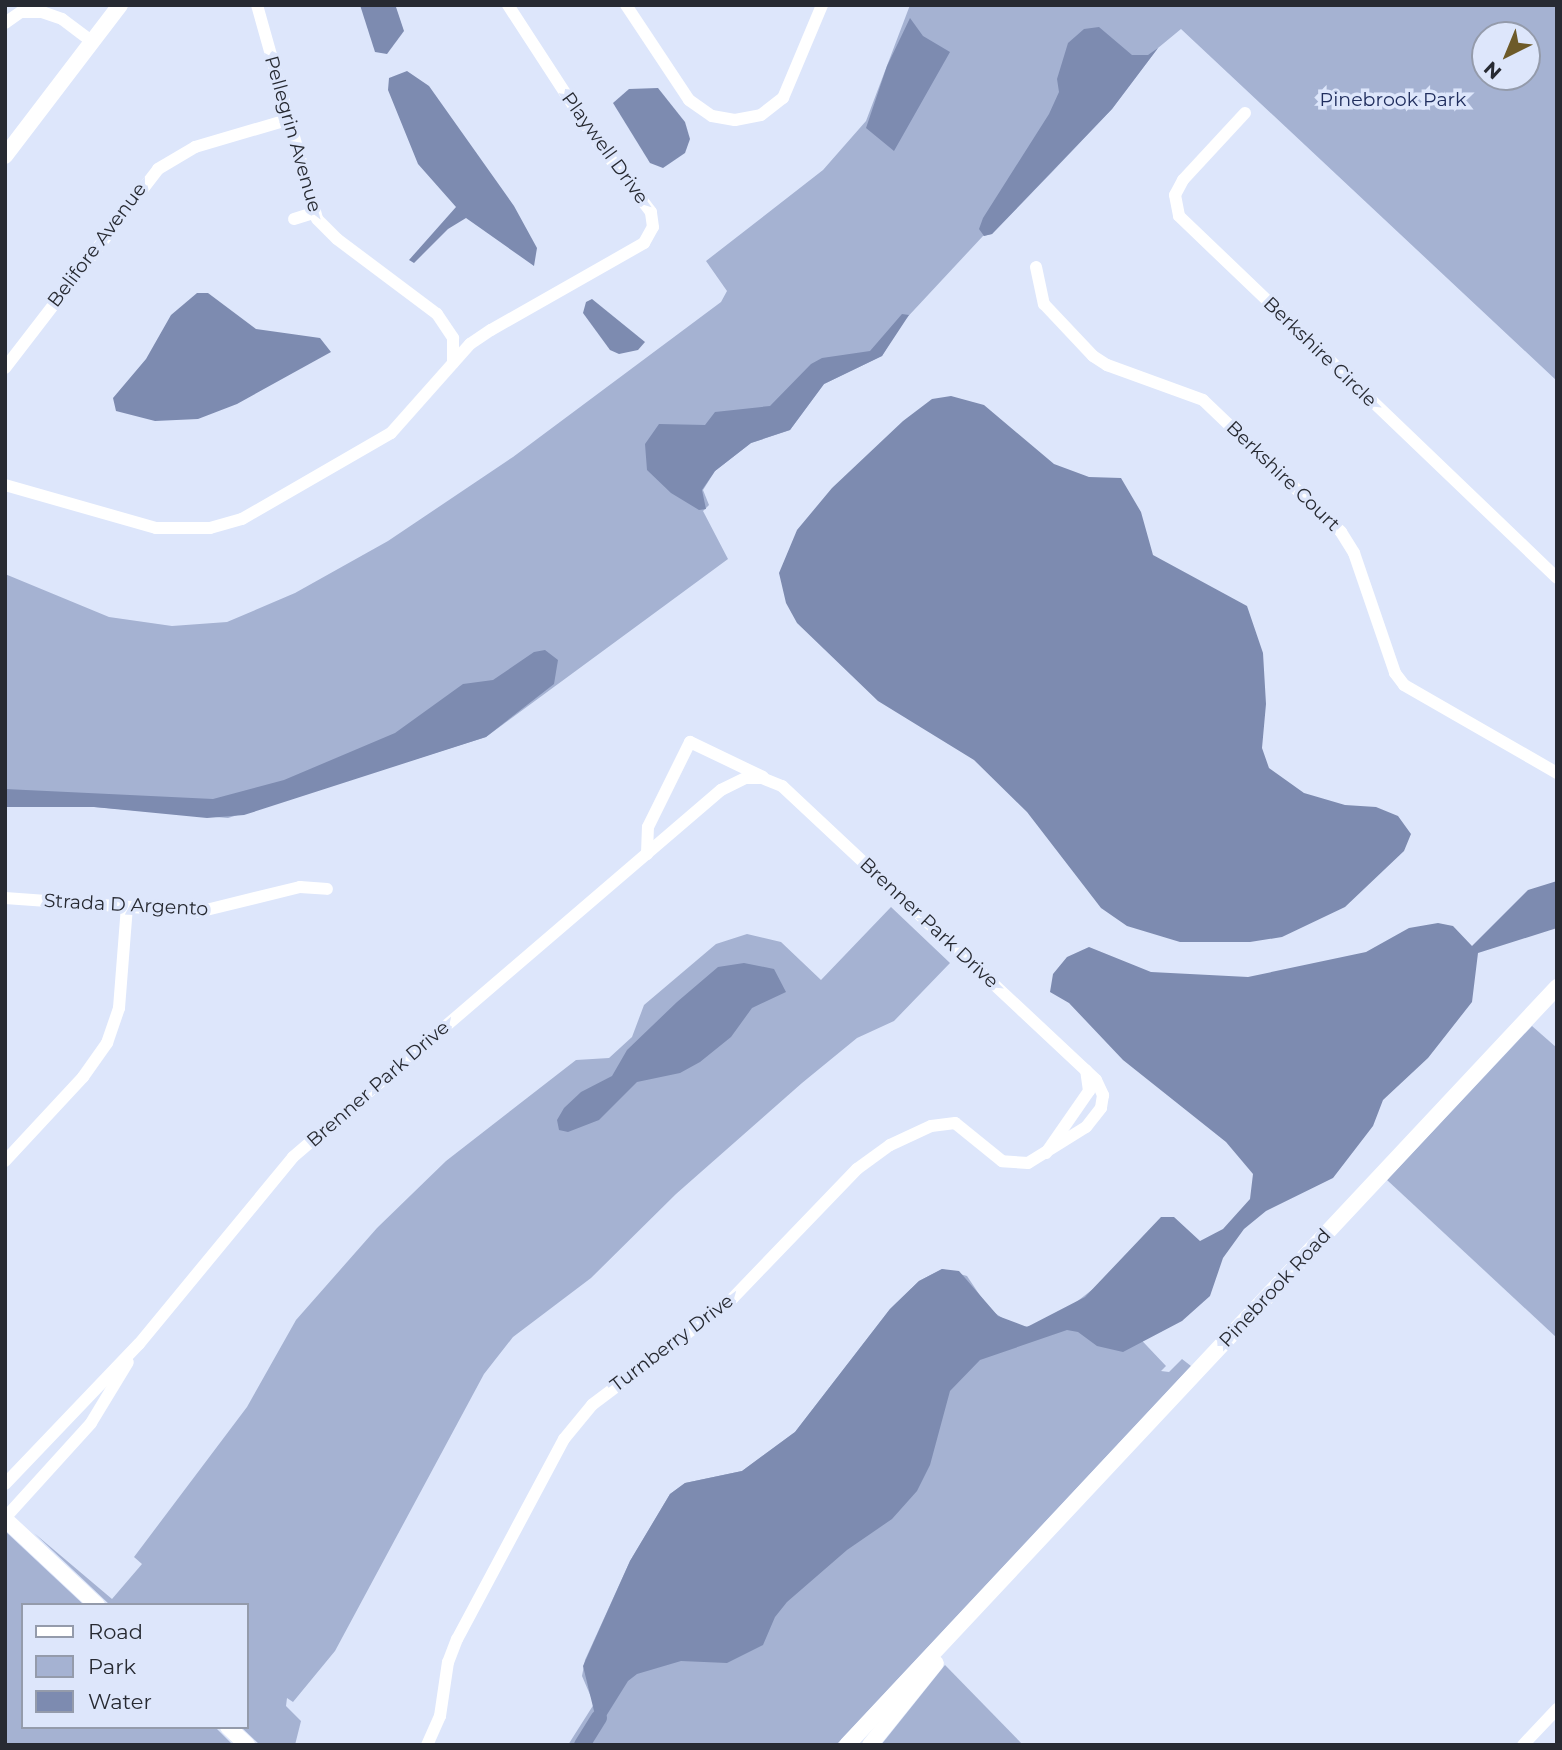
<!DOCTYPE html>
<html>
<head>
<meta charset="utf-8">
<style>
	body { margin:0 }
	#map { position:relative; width:1562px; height:1750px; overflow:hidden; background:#dde6fb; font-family:Montserrat,sans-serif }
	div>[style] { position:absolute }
	.green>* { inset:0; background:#a5b2d2 }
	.water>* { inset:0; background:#7d8bb0 }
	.canal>* { height:16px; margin:-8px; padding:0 8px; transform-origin:8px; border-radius:8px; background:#7d8bb0 }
	.minor>* { height:12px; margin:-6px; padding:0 6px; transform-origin:6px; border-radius:6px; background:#fff }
	.tertiary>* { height:16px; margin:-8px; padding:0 8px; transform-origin:8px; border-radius:8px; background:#fff }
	span { translate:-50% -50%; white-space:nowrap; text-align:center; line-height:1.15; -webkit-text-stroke:7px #dde6fb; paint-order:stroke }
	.park-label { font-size:19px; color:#202e5e }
	.street-label { font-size:19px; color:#272a32 }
	.frame { position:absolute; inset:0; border:7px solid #272a32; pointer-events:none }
	.legend { position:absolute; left:21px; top:1603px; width:228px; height:126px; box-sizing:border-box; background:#dde6fb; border:2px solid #949bab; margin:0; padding:9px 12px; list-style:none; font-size:21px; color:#272a32 }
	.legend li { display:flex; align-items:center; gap:14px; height:35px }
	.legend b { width:35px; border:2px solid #949bab }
	.north { position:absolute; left:1471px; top:21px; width:70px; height:70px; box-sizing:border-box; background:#dde6fb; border:2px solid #949bab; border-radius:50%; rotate:223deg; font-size:19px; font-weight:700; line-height:28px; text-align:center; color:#272a32 }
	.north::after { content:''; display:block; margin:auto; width:24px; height:32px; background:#6d5a29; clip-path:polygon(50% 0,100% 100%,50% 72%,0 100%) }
</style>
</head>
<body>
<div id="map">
	<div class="green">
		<div style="clip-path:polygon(evenodd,910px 5px,1557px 5px,1557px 381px,1181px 29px,1158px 48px,1112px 109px,1053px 171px,992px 234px,983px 236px,901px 324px,882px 356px,824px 384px,790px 430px,751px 443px,715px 471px,703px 490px,709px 505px,703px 511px,728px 559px,486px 737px,228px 818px,94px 807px,5px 807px,5px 574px,109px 617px,172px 626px,227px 622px,295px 593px,388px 541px,513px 457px,721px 302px,727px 291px,706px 261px,823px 170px,866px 121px,910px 5px,1485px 35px,1527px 35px,1527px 77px,1485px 77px,1485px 35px)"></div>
		<div style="clip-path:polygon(891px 907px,950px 963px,894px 1021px,857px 1038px,802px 1083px,676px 1194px,591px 1278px,513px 1337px,484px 1374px,335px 1651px,293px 1702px,287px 1698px,286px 1706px,301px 1721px,295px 1745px,260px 1745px,241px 1727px,247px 1727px,247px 1605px,110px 1605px,34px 1533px,112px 1599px,142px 1564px,134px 1557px,247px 1407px,296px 1320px,377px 1228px,446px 1161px,576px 1060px,609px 1058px,632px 1037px,644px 1005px,716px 944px,747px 934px,781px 942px,821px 980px)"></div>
		<div style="clip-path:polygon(1532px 1026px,1557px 1048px,1557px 1338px,1387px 1180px)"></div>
		<div style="clip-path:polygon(942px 1269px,967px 1276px,989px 1309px,1017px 1328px,1035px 1325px,1070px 1307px,1093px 1289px,1166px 1366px,1161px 1371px,1169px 1372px,1182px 1359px,1191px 1366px,836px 1745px,568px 1745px,594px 1704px,582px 1676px,585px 1660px,630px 1561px,670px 1494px,685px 1483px,742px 1471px,795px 1432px,890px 1309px,919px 1281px)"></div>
		<div style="clip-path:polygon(5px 1531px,84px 1605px,23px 1605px,23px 1727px,215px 1727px,233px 1745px,5px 1745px)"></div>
		<div style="clip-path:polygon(945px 1665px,1023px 1745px,881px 1745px)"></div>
	</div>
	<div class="water">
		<div style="clip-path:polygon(360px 5px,396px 7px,404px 31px,387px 54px,375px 52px)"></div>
		<div style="clip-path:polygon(910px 18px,923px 36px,950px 52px,894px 151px,866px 128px,887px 66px)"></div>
		<div style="clip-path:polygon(1099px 27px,1132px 55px,1148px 55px,1158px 48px,1112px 109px,992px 234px,984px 236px,979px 229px,983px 218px,1049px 114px,1059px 92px,1057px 79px,1068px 43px,1084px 29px)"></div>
		<div style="clip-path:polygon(407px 71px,429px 86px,514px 206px,537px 248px,534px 266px,466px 218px,448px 229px,414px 263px,409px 260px,456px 207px,418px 164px,388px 90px,389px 78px)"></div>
		<div style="clip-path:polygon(658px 88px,685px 122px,690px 139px,685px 153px,663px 168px,650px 163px,613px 103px,629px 89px)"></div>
		<div style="clip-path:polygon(197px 293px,208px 293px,256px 329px,320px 338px,331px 352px,237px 404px,198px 419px,155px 421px,116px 411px,113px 398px,146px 359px,171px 315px)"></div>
		<div style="clip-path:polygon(592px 299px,645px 342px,638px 350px,619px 354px,610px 350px,583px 313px,586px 302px)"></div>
		<div style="clip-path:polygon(902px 314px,909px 315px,882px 356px,824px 384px,790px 430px,751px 443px,715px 471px,702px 490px,706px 509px,699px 510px,671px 493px,647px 470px,645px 444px,659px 424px,705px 425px,715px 412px,770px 406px,811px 364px,822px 358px,870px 351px)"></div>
		<div style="clip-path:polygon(951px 396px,984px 405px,1054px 464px,1089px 477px,1121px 478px,1141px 512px,1153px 555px,1247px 606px,1263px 653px,1266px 704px,1262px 748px,1269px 768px,1304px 793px,1345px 805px,1376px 807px,1398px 816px,1411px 834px,1404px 851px,1345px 907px,1282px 937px,1250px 942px,1180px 942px,1127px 926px,1101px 908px,1027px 812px,974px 760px,878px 701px,797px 623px,786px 603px,779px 573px,797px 530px,832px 488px,903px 421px,932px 399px)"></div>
		<div style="clip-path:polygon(545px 650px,558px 660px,554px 684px,486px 737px,244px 815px,207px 818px,94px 807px,5px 807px,5px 789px,213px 799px,284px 780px,395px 733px,463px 684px,493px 680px,534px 652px)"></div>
		<div style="clip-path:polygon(1557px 881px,1557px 928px,1478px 953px,1472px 1002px,1428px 1058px,1383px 1100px,1373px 1126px,1333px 1178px,1266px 1211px,1244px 1229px,1223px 1258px,1210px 1296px,1182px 1321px,1123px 1352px,1097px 1346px,1078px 1332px,1067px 1330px,980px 1360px,950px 1391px,930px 1465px,917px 1491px,892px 1519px,847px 1550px,787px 1602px,775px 1617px,763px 1645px,727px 1663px,681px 1661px,637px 1674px,628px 1681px,603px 1721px,595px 1715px,583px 1666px,630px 1561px,670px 1494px,685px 1483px,742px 1471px,795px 1432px,890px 1309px,919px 1281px,942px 1269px,959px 1271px,998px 1316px,1027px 1327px,1085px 1297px,1161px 1217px,1174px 1217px,1200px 1241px,1223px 1229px,1250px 1199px,1253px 1174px,1226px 1142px,1123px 1060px,1069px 1003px,1050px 992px,1053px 974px,1067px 957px,1089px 947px,1151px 972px,1248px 977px,1366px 952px,1409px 928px,1438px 923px,1453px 926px,1472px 946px,1528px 890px)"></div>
		<div style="clip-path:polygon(744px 963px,774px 969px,786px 992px,752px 1008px,731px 1037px,700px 1062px,680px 1073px,637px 1082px,599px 1120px,568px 1132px,559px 1130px,557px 1120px,564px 1108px,581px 1092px,612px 1076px,627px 1050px,677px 1002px,718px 967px)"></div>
	</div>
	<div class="canal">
		<div style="left:582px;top:1745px;width:32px;rotate:-58deg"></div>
	</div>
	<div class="minor">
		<div style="left:257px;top:5px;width:222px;rotate:74.3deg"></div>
		<div style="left:317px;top:219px;width:28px;rotate:45deg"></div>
		<div style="left:337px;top:239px;width:125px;rotate:36.9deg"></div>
		<div style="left:437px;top:314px;width:29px;rotate:56deg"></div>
		<div style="left:453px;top:338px;width:25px;rotate:90deg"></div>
		<div style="left:626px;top:5px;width:114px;rotate:56.4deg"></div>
		<div style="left:689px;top:100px;width:28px;rotate:35deg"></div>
		<div style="left:712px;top:116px;width:23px;rotate:10deg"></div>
		<div style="left:735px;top:120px;width:26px;rotate:-11deg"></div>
		<div style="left:761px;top:115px;width:28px;rotate:-38deg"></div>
		<div style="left:783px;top:98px;width:101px;rotate:-67.2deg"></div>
		<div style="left:5px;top:23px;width:19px;rotate:-35deg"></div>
		<div style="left:21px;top:12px;width:21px"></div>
		<div style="left:42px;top:12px;width:21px;rotate:19deg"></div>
		<div style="left:62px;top:19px;width:36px;rotate:37deg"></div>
		<div style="left:1245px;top:113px;width:91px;rotate:132.8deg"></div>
		<div style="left:1183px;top:180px;width:17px;rotate:118deg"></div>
		<div style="left:1175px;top:195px;width:21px;rotate:79deg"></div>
		<div style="left:1179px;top:216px;width:523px;rotate:43.76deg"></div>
		<div style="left:294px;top:219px;width:21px;rotate:-17deg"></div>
		<div style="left:1036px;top:267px;width:38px;rotate:78deg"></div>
		<div style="left:1044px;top:304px;width:71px;rotate:46.7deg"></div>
		<div style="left:1093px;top:356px;width:17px;rotate:33deg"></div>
		<div style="left:1107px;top:365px;width:102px;rotate:20deg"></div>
		<div style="left:1203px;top:400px;width:191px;rotate:43.7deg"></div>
		<div style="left:1341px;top:532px;width:25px;rotate:58deg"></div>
		<div style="left:1354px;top:553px;width:127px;rotate:71.1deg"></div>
		<div style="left:1395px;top:673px;width:15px;rotate:53deg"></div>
		<div style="left:1404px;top:685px;width:177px;rotate:29.9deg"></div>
		<div style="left:5px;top:368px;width:251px;rotate:-52.4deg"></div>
		<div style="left:158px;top:169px;width:43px;rotate:-30.7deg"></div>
		<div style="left:195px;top:147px;width:96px;rotate:-16.4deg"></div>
		<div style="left:5px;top:485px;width:157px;rotate:15.9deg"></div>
		<div style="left:156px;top:528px;width:54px"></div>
		<div style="left:210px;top:528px;width:33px;rotate:-16deg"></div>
		<div style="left:242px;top:519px;width:172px;rotate:-30deg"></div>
		<div style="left:391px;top:433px;width:119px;rotate:-48.4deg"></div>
		<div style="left:470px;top:344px;width:25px;rotate:-34deg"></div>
		<div style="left:491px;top:330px;width:176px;rotate:-29.6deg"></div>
		<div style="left:644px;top:243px;width:18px;rotate:-61deg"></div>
		<div style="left:653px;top:227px;width:15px;rotate:-98deg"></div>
		<div style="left:651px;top:212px;width:92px;rotate:-127.5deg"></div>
		<div style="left:595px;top:139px;width:160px;rotate:-123deg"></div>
		<div style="left:647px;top:854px;width:27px;rotate:-88deg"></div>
		<div style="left:648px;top:827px;width:95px;rotate:-63.7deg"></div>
		<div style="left:690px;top:742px;width:81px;rotate:25.6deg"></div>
		<div style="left:5px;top:898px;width:194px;rotate:4.1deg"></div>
		<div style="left:198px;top:912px;width:105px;rotate:-13.8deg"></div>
		<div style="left:300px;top:887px;width:27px;rotate:4deg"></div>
		<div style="left:1046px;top:1153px;width:75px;rotate:-55.3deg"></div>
		<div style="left:1089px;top:1091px;width:21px;rotate:-98deg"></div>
		<div style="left:5px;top:1161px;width:115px;rotate:-47.1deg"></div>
		<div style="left:83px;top:1077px;width:42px;rotate:-54.8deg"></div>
		<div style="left:107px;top:1043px;width:37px;rotate:-71deg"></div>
		<div style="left:119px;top:1008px;width:101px;rotate:-85.5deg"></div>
		<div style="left:5px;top:1484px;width:194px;rotate:-46.3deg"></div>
		<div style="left:139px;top:1344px;width:242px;rotate:-50.5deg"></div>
		<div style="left:293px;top:1157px;width:564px;rotate:-40.61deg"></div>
		<div style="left:721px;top:790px;width:28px;rotate:-26deg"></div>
		<div style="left:746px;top:778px;width:16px"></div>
		<div style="left:762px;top:778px;width:22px;rotate:22deg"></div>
		<div style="left:782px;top:786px;width:430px;rotate:43.1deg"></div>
		<div style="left:1096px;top:1080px;width:17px;rotate:65deg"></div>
		<div style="left:1103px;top:1095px;width:13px;rotate:99deg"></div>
		<div style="left:1101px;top:1108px;width:24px;rotate:128deg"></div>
		<div style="left:1086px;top:1127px;width:68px;rotate:148.2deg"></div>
		<div style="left:1028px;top:1163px;width:26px;rotate:-176deg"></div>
		<div style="left:1002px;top:1161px;width:60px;rotate:-141deg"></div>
		<div style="left:955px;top:1123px;width:24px;rotate:173deg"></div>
		<div style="left:931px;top:1126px;width:45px;rotate:155.1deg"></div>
		<div style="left:890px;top:1145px;width:41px;rotate:144deg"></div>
		<div style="left:857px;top:1169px;width:185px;rotate:133.9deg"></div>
		<div style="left:729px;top:1302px;width:171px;rotate:143.1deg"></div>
		<div style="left:592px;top:1405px;width:44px;rotate:129.5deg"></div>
		<div style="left:564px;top:1439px;width:227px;rotate:118.1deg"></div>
		<div style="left:457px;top:1639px;width:25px;rotate:111deg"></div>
		<div style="left:448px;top:1662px;width:55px;rotate:98.4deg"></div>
		<div style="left:440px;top:1716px;width:32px;rotate:114deg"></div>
		<div style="left:5px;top:1518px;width:128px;rotate:-47.8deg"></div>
		<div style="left:91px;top:1423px;width:71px;rotate:-58.8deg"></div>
		<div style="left:1523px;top:1745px;width:50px;rotate:-46.6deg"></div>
	</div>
	<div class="tertiary">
		<div style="left:5px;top:156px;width:190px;rotate:-52.7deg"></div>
		<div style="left:5px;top:1519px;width:126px;rotate:43.1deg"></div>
		<div style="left:228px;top:1727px;width:26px;rotate:43deg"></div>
		<div style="left:847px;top:1745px;width:1039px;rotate:-46.87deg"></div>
		<div style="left:870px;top:1745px;width:105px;rotate:-51.2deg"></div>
	</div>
	<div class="park-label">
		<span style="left:1393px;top:100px">Pinebrook Park</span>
	</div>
	<div class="street-label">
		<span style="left:293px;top:134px;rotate:74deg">Pellegrin Avenue</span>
		<span style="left:605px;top:148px;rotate:54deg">Playwell Drive</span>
		<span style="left:97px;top:245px;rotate:-53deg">Belifore Avenue</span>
		<span style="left:1320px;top:352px;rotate:44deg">Berkshire Circle</span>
		<span style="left:1283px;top:476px;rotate:44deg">Berkshire Court</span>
		<span style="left:126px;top:905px;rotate:3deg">Strada D Argento</span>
		<span style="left:929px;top:923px;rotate:43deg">Brenner Park Drive</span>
		<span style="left:378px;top:1084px;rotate:-41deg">Brenner Park Drive</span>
		<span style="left:1275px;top:1288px;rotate:-47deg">Pinebrook Road</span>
		<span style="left:672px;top:1343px;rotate:-37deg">Turnberry Drive</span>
	</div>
	<div class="frame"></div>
	<ul class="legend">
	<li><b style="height:9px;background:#fff"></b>Road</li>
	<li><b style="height:19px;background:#a5b2d2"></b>Park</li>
	<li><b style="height:19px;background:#7d8bb0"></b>Water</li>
	</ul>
	<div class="north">N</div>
</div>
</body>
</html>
